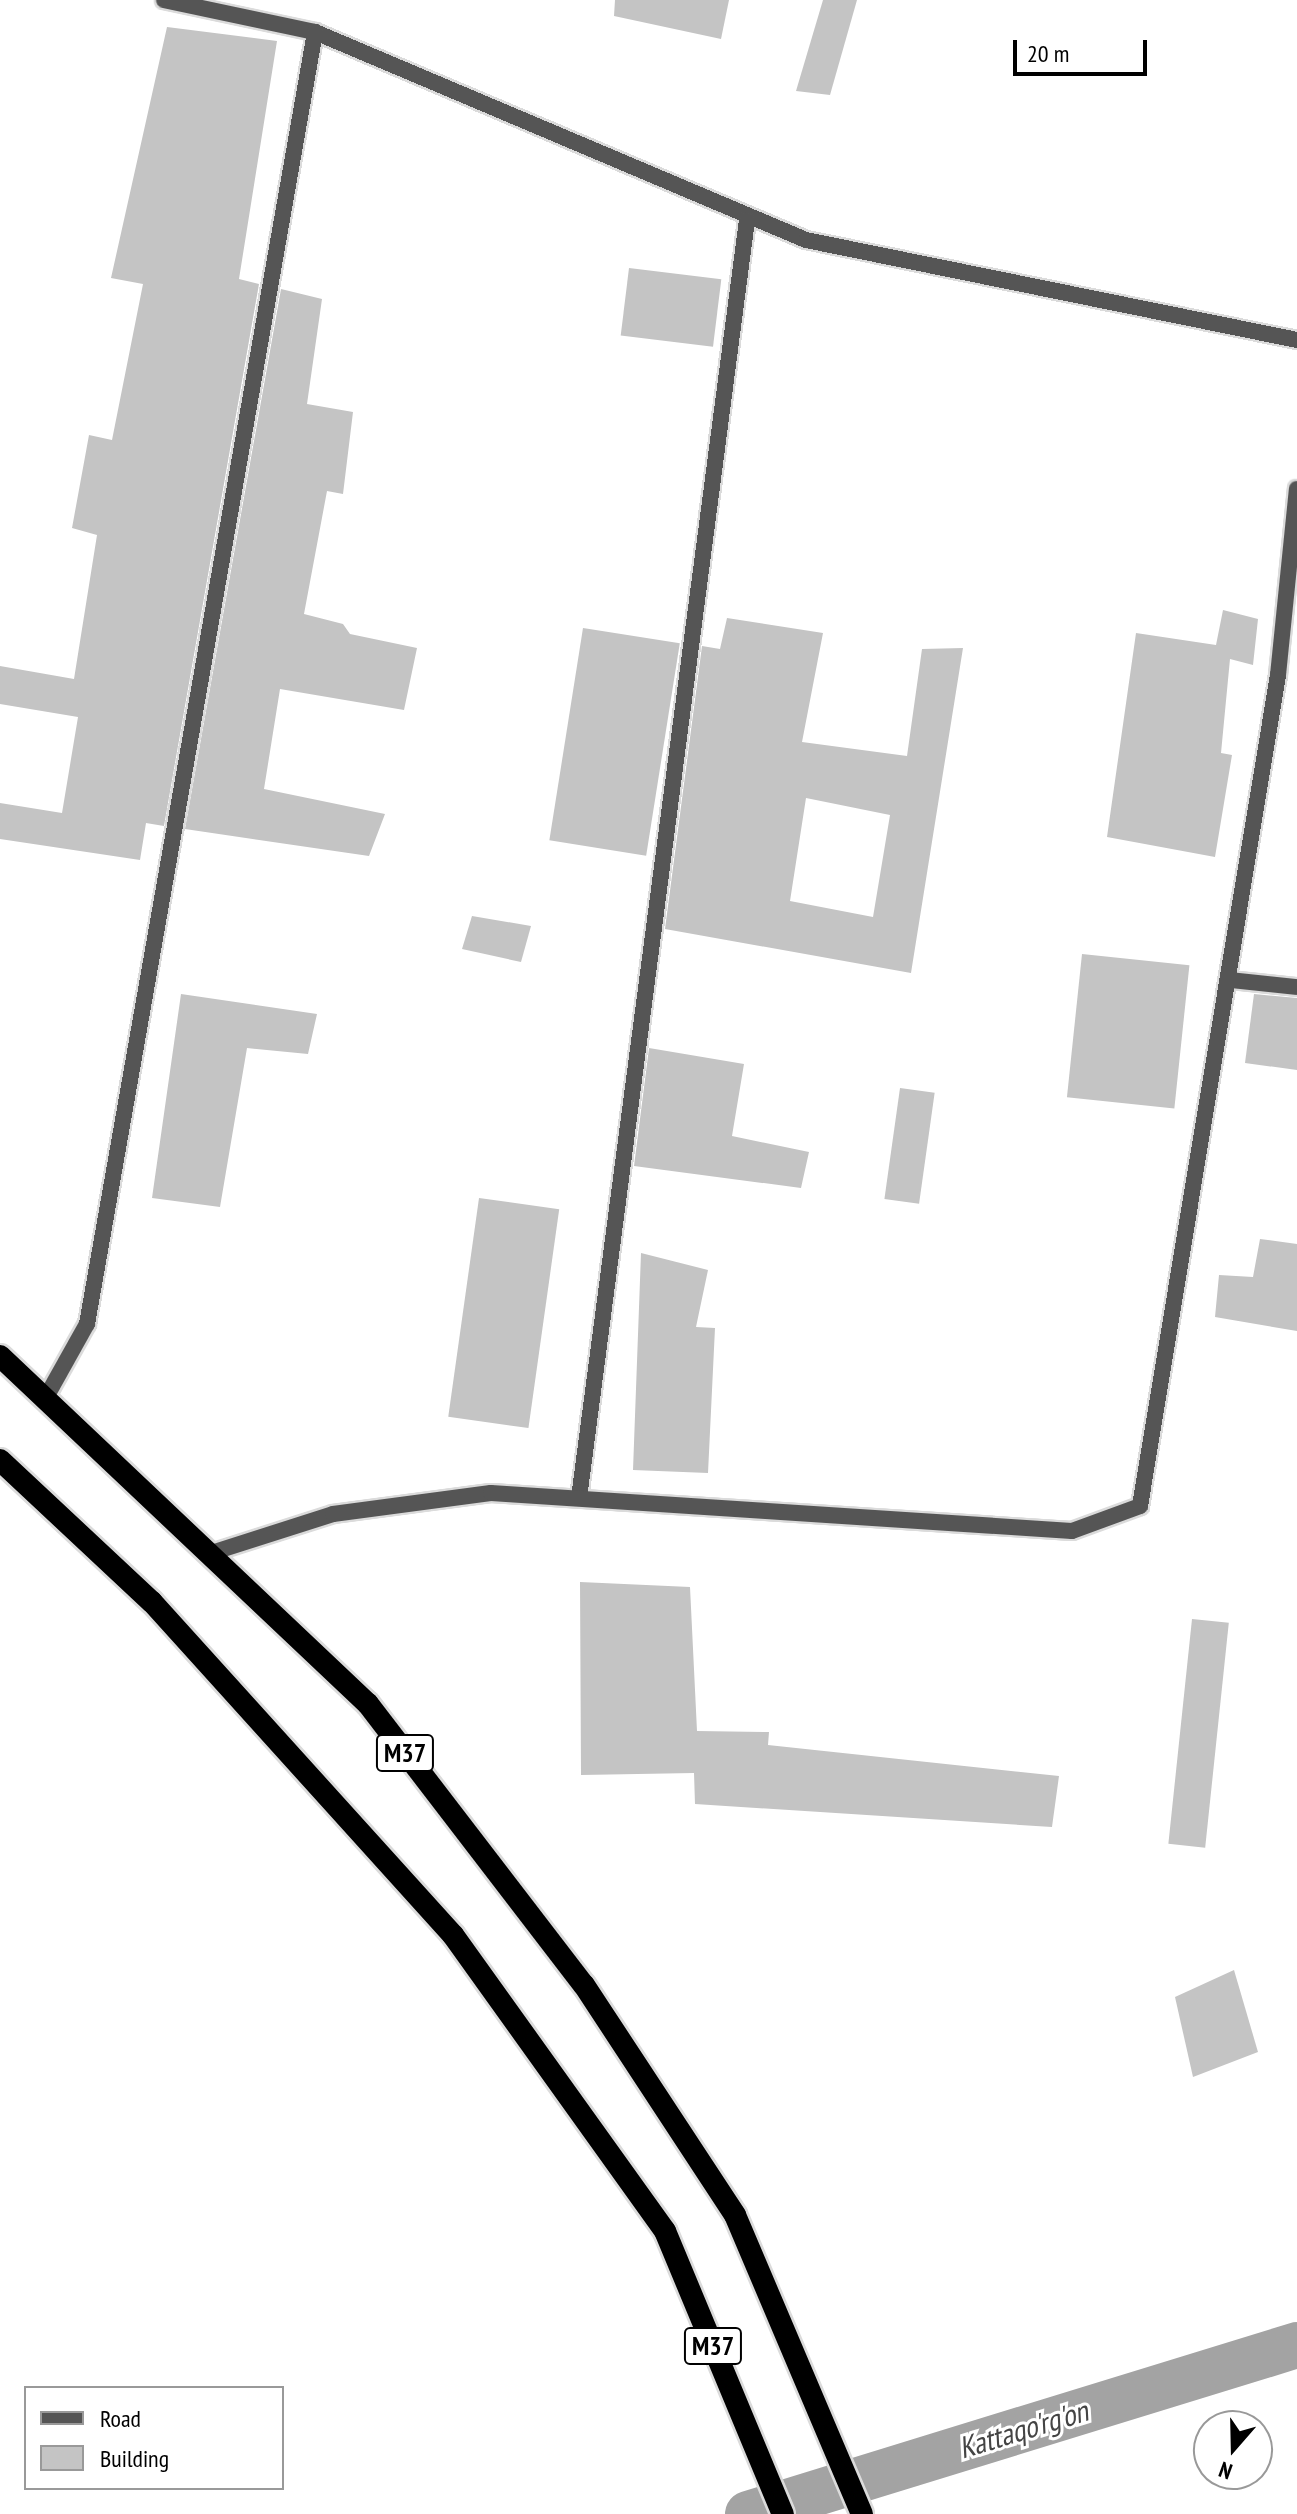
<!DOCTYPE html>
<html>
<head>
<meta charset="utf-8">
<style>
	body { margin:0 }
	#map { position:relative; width:1297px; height:2514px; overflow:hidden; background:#fff; font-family:"PT Sans Narrow",sans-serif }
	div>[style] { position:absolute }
	.canal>* { height:46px; margin:-23px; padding:0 23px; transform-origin:23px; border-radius:23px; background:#a3a3a3 }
	.building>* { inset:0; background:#c4c4c4; transform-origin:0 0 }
	.roads { filter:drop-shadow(2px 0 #dbdbdb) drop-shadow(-2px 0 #dbdbdb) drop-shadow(0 2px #dbdbdb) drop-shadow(0 -2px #dbdbdb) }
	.minor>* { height:16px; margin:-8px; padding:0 8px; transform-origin:8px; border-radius:8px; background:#555 }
	.trunk>* { height:22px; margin:-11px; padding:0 11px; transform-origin:11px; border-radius:11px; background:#000 }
	span { translate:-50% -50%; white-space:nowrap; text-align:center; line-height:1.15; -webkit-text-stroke:6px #fff; paint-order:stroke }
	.shield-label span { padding:2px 6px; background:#fff; border:2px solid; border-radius:6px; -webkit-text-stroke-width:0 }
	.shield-label { font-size:26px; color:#000; font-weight:700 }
	.water-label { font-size:30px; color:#444; font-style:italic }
	.legend { position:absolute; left:24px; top:2386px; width:260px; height:104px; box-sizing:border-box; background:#fff; border:2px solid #999; margin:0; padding:10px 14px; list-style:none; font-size:24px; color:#000 }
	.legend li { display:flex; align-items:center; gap:16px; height:40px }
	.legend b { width:40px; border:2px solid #999 }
	.north { position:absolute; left:1193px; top:2410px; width:80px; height:80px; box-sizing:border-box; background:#fff; border:2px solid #999; border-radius:50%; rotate:200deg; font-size:22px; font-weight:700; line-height:32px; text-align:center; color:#000 }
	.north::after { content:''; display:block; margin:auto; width:28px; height:36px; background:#000; clip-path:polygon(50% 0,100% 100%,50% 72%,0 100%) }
	.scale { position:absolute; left:1013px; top:40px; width:134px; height:36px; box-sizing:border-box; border:4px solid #000; border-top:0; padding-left:10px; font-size:24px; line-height:28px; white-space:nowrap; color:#000; -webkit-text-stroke:6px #fff; paint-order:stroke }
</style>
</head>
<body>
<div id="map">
	<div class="canal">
		<div style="left:748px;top:2514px;width:574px;rotate:-17.11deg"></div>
	</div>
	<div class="building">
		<div style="clip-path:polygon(615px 0,729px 0,721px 39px,614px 16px)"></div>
		<div style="clip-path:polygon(823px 0,857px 0,830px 95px,796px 91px)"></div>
		<div style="clip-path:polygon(167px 27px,277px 41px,239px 279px,259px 284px,164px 826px,146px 823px,140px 860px,0 839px,0 803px,62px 813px,78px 717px,0 704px,0 666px,74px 679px,97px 535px,72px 528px,89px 435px,112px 440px,143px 284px,111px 278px)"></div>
		<div style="left:629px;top:268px;width:93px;height:68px;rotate:7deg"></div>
		<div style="clip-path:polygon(281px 289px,322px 299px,307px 404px,353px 412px,343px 494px,327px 491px,304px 614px,343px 624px,350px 634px,417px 648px,404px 710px,280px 689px,264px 789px,385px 814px,369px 856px,185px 829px)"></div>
		<div style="clip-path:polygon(1223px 610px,1258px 619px,1253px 665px,1230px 659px,1221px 753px,1232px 755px,1215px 857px,1107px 837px,1136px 633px,1216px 645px)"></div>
		<div style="clip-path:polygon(evenodd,727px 618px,823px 633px,802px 742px,907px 756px,922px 649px,963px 648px,911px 973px,665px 929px,702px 646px,720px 649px,727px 618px,806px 798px,890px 815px,873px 917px,790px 901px,806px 798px)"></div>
		<div style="left:583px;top:628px;width:98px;height:215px;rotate:9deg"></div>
		<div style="clip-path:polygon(472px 916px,531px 926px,521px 962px,462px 949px)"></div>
		<div style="left:1082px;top:954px;width:108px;height:144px;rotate:6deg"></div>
		<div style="clip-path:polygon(181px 994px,317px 1014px,308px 1054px,247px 1048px,220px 1207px,152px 1198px)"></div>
		<div style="clip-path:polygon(1254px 994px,1297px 998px,1297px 1070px,1245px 1063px)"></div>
		<div style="clip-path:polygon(649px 1048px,744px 1064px,732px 1136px,809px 1152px,801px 1188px,634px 1166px)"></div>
		<div style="left:900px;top:1088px;width:35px;height:112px;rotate:8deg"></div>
		<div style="left:479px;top:1198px;width:81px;height:221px;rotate:8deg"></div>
		<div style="clip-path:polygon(1260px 1239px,1297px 1244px,1297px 1331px,1215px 1317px,1219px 1275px,1253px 1277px)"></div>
		<div style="clip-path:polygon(641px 1253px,708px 1270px,696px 1327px,715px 1328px,708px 1473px,633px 1470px)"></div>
		<div style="clip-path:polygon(580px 1582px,690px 1587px,697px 1731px,769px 1732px,768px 1745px,1059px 1776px,1052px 1827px,695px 1804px,694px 1773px,581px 1775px)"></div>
		<div style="left:1192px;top:1619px;width:37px;height:226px;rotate:6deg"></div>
		<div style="clip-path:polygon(1234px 1970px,1258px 2052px,1193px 2077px,1175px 1997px)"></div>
	</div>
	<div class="roads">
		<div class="minor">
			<div style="left:164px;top:0;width:154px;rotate:12deg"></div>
			<div style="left:315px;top:32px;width:533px;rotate:22.96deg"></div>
			<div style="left:806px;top:240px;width:501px;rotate:11.51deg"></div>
			<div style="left:1230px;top:980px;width:67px;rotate:6deg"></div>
			<div style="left:45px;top:1399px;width:86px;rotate:-60.8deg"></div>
			<div style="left:87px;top:1324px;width:1312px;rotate:-79.99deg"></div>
			<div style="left:579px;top:1498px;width:1289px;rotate:-82.51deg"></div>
			<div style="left:208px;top:1554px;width:131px;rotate:-17.7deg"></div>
			<div style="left:333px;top:1514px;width:159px;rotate:-7.6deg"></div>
			<div style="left:491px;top:1493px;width:582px;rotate:3.74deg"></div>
			<div style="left:1072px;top:1531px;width:72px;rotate:-20.2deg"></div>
			<div style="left:1140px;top:1506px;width:842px;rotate:-80.57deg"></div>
			<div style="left:1278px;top:675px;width:187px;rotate:-84.2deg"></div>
		</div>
		<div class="trunk">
			<div style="left:0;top:1356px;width:506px;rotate:43.4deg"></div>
			<div style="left:368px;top:1704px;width:354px;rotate:52.5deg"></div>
			<div style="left:584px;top:1985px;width:275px;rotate:56.7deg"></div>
			<div style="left:735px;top:2215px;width:325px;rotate:67deg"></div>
			<div style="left:0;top:1460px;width:208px;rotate:43.1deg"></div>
			<div style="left:152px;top:1602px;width:449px;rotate:47.9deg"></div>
			<div style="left:453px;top:1935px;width:364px;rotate:54.4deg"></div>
			<div style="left:665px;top:2231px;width:307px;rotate:67.4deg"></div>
		</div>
	</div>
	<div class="shield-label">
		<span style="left:405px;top:1753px">M37</span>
		<span style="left:713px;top:2346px">M37</span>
	</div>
	<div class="water-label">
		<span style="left:1023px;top:2429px;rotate:-17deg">Kattaqo'rg'on</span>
	</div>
	<ul class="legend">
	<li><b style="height:10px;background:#555"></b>Road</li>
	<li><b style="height:22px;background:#c4c4c4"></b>Building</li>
	</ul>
	<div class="north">N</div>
	<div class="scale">20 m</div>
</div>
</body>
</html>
